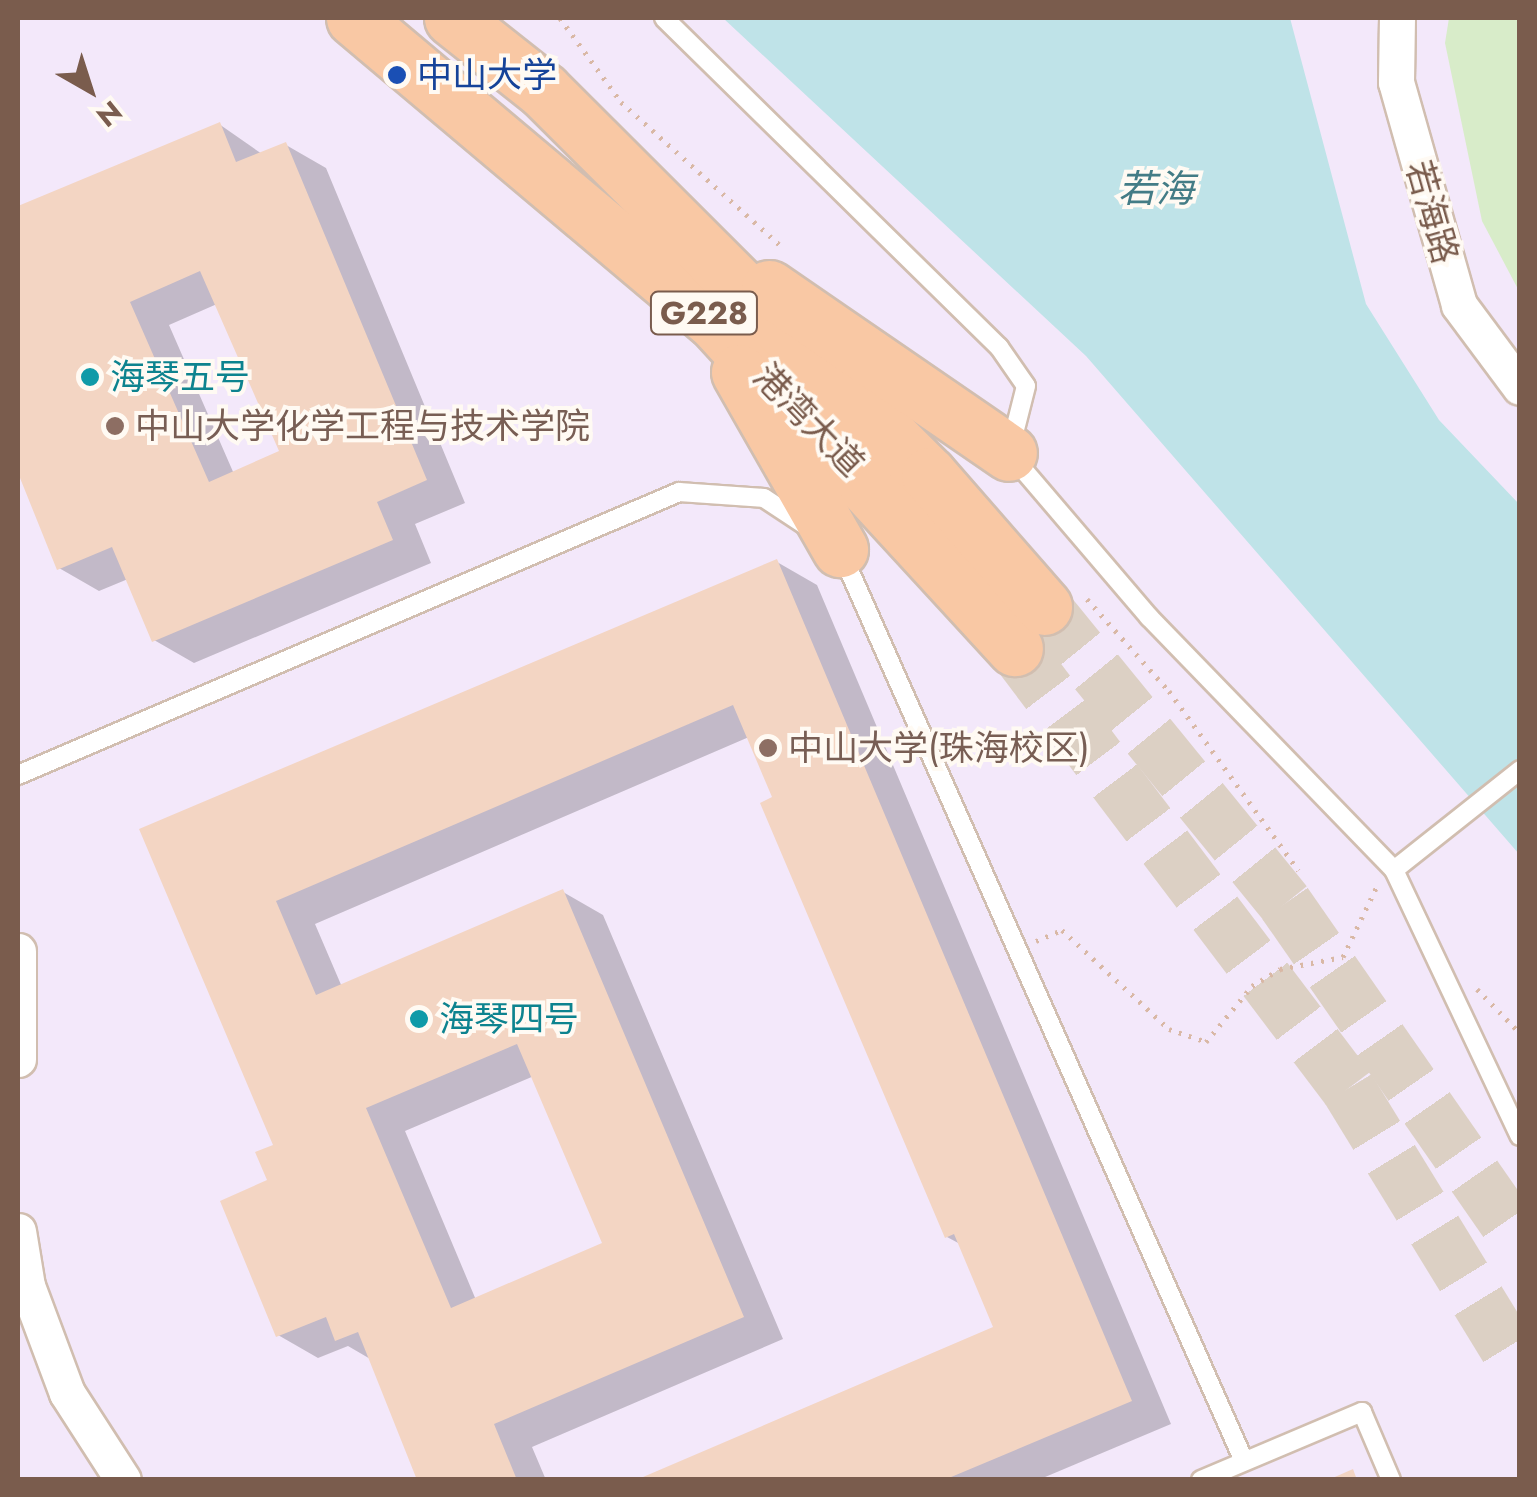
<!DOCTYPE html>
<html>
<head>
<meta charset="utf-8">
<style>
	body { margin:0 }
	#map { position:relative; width:1537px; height:1497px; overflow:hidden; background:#fdf6ec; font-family:Jost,"Noto Sans SC",sans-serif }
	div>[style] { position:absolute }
	.education>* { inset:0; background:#f3e8fa; transform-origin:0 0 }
	.green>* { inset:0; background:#d8ecc9 }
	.water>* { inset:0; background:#bfe3e8 }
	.shadow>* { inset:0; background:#0003 }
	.building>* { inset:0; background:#f3d5c3 }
	.trunk-tunnel>* { height:55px; margin-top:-27.5px; transform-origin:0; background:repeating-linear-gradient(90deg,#dcd0c4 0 55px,transparent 0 83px) }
	.path>* { height:5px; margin-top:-2.5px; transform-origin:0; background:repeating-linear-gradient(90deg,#d9b8a5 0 2.5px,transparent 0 10.5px) }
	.roads { filter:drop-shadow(2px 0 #d1beb0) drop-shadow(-2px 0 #d1beb0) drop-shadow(0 2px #d1beb0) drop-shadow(0 -2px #d1beb0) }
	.service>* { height:18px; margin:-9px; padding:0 9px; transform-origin:9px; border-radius:9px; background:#fff }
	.minor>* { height:35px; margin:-17.5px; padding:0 17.5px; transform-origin:17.5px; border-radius:17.5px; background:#fff }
	.trunk>* { height:55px; margin:-27.5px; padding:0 27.5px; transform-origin:27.5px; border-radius:27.5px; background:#f9c8a4 }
	.dots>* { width:28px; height:28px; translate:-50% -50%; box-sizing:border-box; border:5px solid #fffaf3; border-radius:50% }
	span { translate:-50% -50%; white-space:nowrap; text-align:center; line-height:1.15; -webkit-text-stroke:8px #fffaf3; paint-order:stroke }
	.shield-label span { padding:2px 8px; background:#fffaf3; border:2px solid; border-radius:8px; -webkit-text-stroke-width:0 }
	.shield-label { font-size:32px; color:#7a5c4d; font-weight:700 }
	.transit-label { font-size:35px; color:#164399 }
	.left { translate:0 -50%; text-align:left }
	.street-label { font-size:35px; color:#7a5c4d }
	.culture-label { font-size:35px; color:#0d838f }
	.education-label { font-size:35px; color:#785e54 }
	.water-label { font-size:38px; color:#437c86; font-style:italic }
	.frame { position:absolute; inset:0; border:20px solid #7a5c4d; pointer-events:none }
	.north { position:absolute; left:40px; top:40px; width:100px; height:100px; -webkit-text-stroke:8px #fffaf3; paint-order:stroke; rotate:141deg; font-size:28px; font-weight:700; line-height:40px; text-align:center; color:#7a5c4d }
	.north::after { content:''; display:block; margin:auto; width:35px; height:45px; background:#7a5c4d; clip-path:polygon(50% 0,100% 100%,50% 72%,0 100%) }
</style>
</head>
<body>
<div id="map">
	<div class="education">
		<div style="left:18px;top:18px;width:1501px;height:1461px"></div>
	</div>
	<div class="green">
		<div style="clip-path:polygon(1449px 18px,1519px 18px,1519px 291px,1482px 221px,1445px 43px)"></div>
	</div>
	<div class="water">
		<div style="clip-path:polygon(723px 18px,1290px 18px,1366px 304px,1439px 420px,1519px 504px,1519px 854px,1086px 356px)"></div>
	</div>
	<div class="shadow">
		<div style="clip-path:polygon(evenodd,219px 124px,262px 154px,286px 145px,326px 168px,465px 503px,415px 524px,431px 563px,194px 663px,154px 640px,128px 579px,99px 591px,59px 568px,18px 467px,18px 209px,219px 124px,217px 304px,282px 452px,234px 474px,169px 325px,217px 304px)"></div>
		<div style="clip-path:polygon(evenodd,777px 562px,817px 585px,1171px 1424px,1038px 1480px,643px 1480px,997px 1328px,962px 1245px,947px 1237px,749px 737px,315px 924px,342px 987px,563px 892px,603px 915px,783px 1339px,532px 1447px,546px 1480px,420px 1480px,372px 1360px,348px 1346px,318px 1358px,278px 1335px,276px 1146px,142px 830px,777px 562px,534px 1076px,605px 1245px,476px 1300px,405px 1131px,534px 1076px)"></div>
	</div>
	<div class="building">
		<div style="clip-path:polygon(evenodd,220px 122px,236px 162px,286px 142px,427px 480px,377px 502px,393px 540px,152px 642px,112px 547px,57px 570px,18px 473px,18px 206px,220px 122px,200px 271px,279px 451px,209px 482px,130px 302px,200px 271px)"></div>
		<div style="clip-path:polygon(evenodd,777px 559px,1132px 1401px,944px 1480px,636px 1480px,993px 1327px,954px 1234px,945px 1238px,760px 803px,772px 797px,733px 705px,276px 901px,316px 995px,563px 889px,744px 1317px,494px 1424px,517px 1480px,417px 1480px,358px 1332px,335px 1341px,326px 1317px,276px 1337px,220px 1201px,267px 1180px,255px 1152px,273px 1145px,139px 829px,777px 559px,517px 1044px,602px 1243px,451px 1308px,366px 1108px,517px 1044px)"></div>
		<div style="clip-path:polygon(1353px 1469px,1357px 1480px,1328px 1480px)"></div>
	</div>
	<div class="trunk-tunnel">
		<div style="left:1044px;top:607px;width:382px;rotate:50.8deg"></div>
		<div style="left:1285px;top:903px;width:412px;rotate:55.2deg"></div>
		<div style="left:1015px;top:648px;width:552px;rotate:52.88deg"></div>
		<div style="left:1348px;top:1088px;width:329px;rotate:58.5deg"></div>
	</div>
	<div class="path">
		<div style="left:560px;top:18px;width:104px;rotate:54deg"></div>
		<div style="left:621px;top:102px;width:218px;rotate:42deg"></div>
		<div style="left:1087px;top:599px;width:123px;rotate:48.3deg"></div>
		<div style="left:1169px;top:691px;width:221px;rotate:54.2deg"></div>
		<div style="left:1036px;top:941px;width:28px;rotate:-23deg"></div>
		<div style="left:1062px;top:930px;width:146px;rotate:42.8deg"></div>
		<div style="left:1169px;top:1029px;width:39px;rotate:19deg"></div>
		<div style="left:1206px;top:1042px;width:72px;rotate:-50.6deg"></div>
		<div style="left:1252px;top:986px;width:33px;rotate:-31deg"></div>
		<div style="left:1280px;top:969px;width:64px;rotate:-10.8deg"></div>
		<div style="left:1343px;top:957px;width:79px;rotate:-64.4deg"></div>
		<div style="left:1477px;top:989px;width:62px;rotate:45.7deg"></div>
	</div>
	<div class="roads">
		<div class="service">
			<div style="left:664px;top:18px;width:470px;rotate:44.5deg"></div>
			<div style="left:999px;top:347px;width:47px;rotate:55.3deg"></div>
			<div style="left:1026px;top:386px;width:69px;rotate:104.2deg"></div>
			<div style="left:1009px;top:453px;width:216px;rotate:49.5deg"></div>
			<div style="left:1149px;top:617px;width:352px;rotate:45.9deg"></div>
			<div style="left:1394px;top:870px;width:294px;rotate:64.7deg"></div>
			<div style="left:841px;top:552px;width:994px;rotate:66.09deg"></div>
			<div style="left:18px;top:775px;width:719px;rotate:-23.18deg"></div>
			<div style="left:679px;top:492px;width:85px;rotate:4deg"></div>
			<div style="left:764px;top:498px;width:49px;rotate:33.4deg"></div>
			<div style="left:1394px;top:870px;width:161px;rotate:-38.4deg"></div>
			<div style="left:1201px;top:1480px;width:175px;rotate:-22.9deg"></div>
			<div style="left:1362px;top:1412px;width:74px;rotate:66.9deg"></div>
		</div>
		<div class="minor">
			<div style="left:1397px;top:18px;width:64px;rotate:90.9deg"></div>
			<div style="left:1396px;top:82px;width:232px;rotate:74.2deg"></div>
			<div style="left:1459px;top:305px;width:102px;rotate:53.4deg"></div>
			<div style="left:18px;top:951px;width:108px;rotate:90deg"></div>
			<div style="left:18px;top:1231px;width:56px;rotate:80.7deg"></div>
			<div style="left:27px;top:1286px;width:114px;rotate:69.5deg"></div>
			<div style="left:67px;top:1393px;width:103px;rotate:57.2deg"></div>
		</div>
		<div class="trunk">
			<div style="left:354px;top:18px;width:469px;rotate:40.1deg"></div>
			<div style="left:713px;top:320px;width:446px;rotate:47.4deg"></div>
			<div style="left:452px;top:18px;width:117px;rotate:38.4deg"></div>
			<div style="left:544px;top:91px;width:544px;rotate:44.93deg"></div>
			<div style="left:929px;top:475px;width:175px;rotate:48.9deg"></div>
			<div style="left:769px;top:288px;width:291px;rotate:34.5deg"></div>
			<div style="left:739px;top:372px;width:204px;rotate:60.3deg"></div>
		</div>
	</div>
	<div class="dots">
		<div style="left:397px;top:75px;background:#1a4fb4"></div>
		<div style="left:90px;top:377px;background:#0f9aa8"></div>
		<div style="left:115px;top:426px;background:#8d6e63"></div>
		<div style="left:768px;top:748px;background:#8d6e63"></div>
		<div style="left:419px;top:1019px;background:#0f9aa8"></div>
	</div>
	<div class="shield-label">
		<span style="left:704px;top:313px">G228</span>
	</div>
	<div class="transit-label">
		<span class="left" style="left:417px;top:75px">中山大学</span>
	</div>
	<div class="street-label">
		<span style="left:1432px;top:212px;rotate:74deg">若海路</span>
		<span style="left:809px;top:420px;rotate:46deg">港湾大道</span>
	</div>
	<div class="culture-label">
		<span class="left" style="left:110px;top:377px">海琴五号</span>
		<span class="left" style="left:439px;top:1019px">海琴四号</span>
	</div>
	<div class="education-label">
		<span class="left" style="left:135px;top:426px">中山大学化学工程与技术学院</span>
		<span class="left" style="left:788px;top:748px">中山大学(珠海校区)</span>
	</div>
	<div class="water-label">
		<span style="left:1156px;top:189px">若海</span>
	</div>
	<div class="frame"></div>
	<div class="north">N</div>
</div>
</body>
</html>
